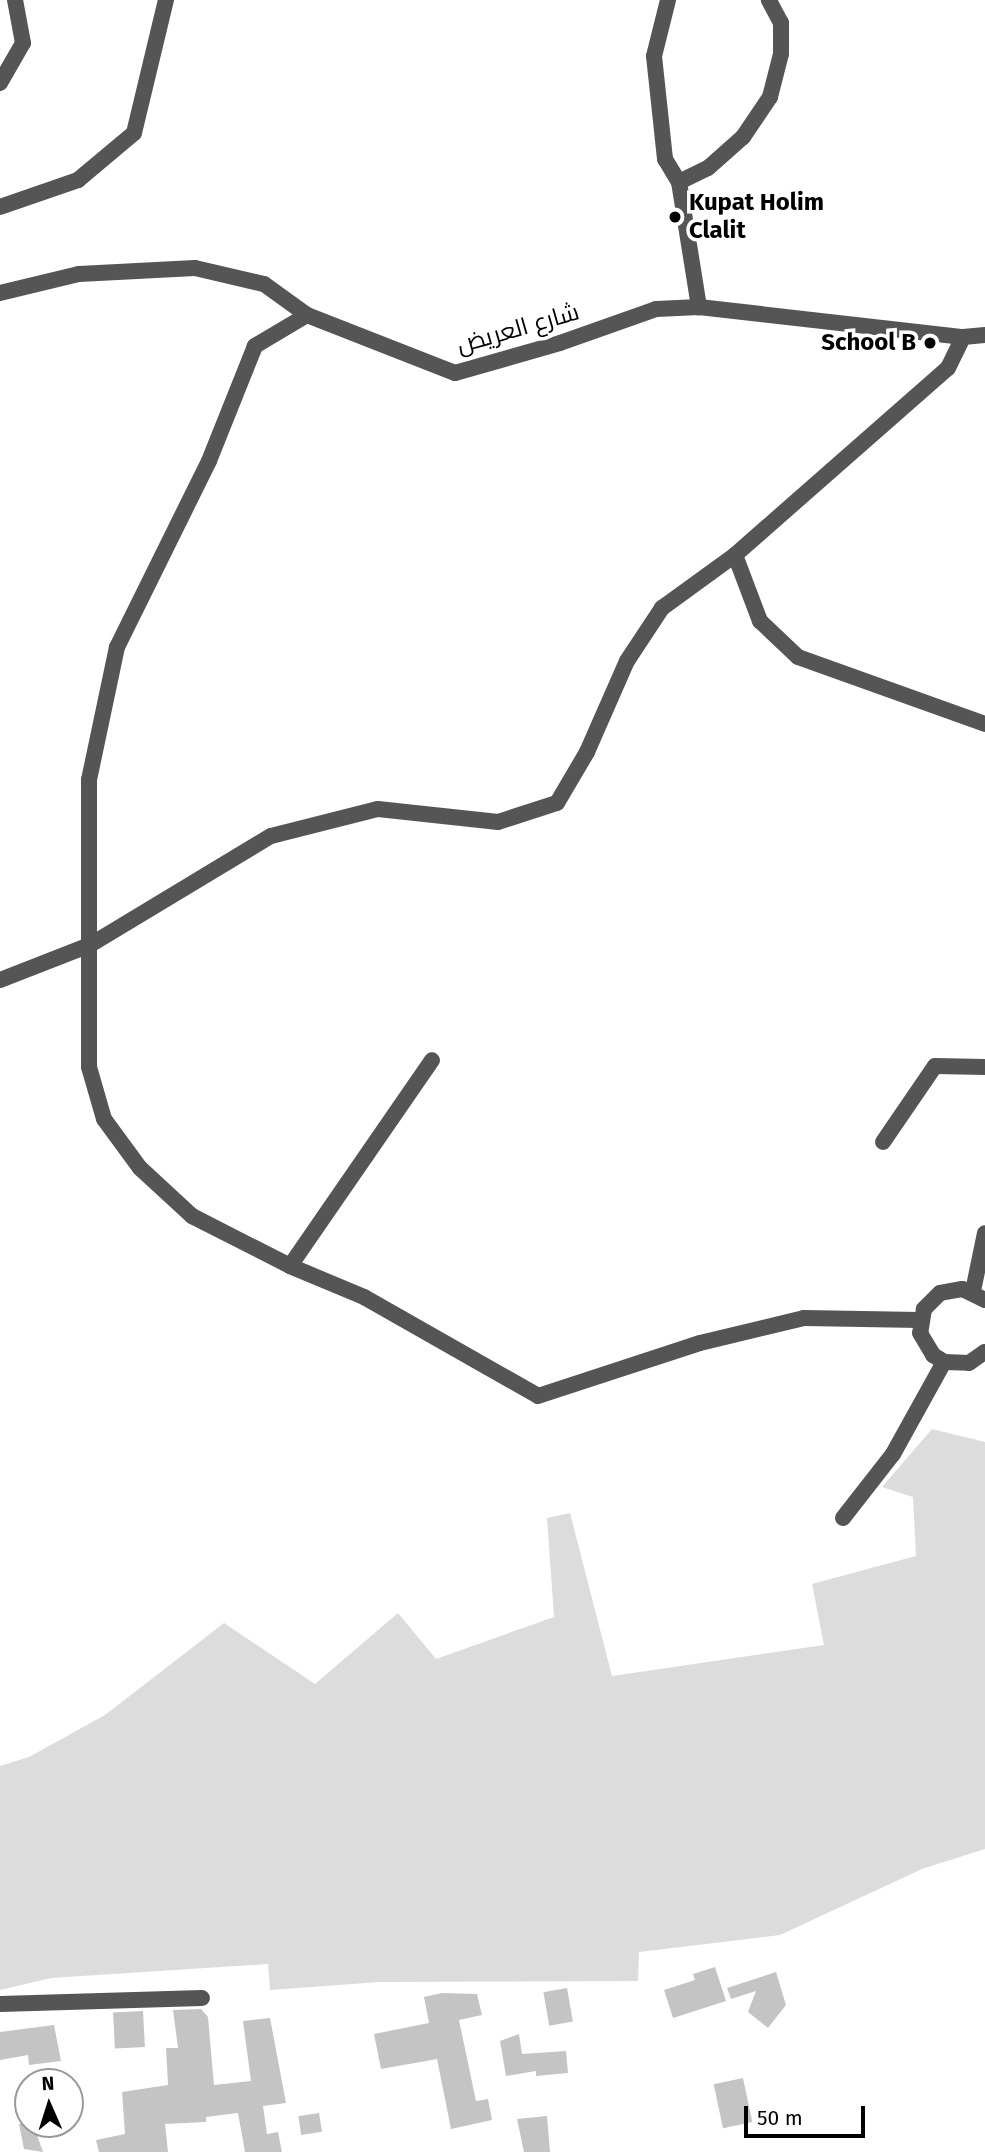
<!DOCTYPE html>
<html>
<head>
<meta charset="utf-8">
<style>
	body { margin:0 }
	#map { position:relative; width:985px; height:2152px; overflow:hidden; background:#fff; font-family:"Fira Sans",Cairo,sans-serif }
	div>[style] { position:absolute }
	.green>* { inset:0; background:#dcdcdc }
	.building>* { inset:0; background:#c4c4c4; transform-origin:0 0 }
	.minor>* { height:16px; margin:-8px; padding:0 8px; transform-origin:8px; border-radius:8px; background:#555 }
	.dots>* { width:19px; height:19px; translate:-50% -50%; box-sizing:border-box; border:4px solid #fff; border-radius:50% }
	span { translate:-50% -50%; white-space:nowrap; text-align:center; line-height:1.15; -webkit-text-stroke:7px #fff; paint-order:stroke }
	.poi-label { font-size:24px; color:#000; font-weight:700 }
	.left { translate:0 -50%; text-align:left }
	.right { translate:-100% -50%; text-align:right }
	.street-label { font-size:24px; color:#000 }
	.north { position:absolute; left:14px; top:2068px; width:70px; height:70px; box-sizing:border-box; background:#fff; border:2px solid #999; border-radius:50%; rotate:357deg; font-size:19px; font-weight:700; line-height:28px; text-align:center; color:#000 }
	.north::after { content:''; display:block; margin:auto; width:24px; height:32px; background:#000; clip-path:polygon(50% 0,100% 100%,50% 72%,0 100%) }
	.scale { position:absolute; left:744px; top:2106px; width:121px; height:32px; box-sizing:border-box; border:4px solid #000; border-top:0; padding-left:9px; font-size:21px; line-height:24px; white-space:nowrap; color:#000; -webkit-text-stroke:5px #fff; paint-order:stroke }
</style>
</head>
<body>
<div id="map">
	<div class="green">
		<div style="clip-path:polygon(932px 1429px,985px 1442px,985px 1849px,922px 1869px,780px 1935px,639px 1952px,638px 1981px,380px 1982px,270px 1990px,268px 1964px,51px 1978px,0 1990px,0 1766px,29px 1757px,105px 1715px,224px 1623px,315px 1684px,398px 1613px,436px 1659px,554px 1617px,547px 1518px,570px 1513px,612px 1676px,824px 1645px,812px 1584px,916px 1556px,913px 1497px,882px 1487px)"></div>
	</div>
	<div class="building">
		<div style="clip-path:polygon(715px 1967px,726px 2001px,673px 2018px,664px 1990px,695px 1980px,693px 1974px)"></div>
		<div style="clip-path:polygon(776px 1972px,786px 2005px,768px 2028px,748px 2012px,756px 1991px,731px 1999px,727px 1988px)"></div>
		<div style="left:567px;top:1988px;width:34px;height:24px;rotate:80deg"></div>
		<div style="clip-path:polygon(442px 1993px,477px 1994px,482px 2015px,459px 2020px,476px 2101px,488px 2099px,492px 2120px,451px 2129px,437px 2059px,381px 2069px,374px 2034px,429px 2023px,424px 1997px)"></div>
		<div style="clip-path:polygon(201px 2009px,208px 2017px,214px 2085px,251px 2081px,243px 2021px,270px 2018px,286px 2103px,263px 2106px,267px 2134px,278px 2132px,282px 2152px,245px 2152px,238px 2113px,206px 2117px,206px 2122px,165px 2124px,168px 2152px,99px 2152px,96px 2140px,125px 2134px,122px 2092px,168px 2085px,166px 2048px,178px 2048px,173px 2010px)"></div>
		<div style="left:143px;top:2011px;width:36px;height:30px;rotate:87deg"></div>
		<div style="clip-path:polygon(54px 2025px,61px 2061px,29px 2065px,28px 2055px,0 2060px,0 2032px)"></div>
		<div style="clip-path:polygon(519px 2034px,522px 2054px,566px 2051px,568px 2073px,536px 2076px,536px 2071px,506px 2076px,500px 2041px)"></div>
		<div style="left:743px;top:2078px;width:45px;height:30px;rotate:78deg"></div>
		<div style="left:319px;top:2113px;width:19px;height:21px;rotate:81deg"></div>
		<div style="clip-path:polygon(547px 2116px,550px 2152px,524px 2152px,517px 2119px)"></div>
		<div style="clip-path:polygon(19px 2124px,33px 2124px,43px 2152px,24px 2149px)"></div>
	</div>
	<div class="minor">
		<div style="left:668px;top:0;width:58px;rotate:104deg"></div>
		<div style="left:654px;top:56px;width:104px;rotate:83.9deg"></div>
		<div style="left:665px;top:159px;width:27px;rotate:59deg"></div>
		<div style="left:679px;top:182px;width:127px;rotate:80.9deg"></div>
		<div style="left:0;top:83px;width:46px;rotate:-60.1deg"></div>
		<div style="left:23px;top:43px;width:44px;rotate:-100.5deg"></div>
		<div style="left:679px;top:182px;width:32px;rotate:-26deg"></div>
		<div style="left:708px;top:168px;width:47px;rotate:-41.5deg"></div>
		<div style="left:743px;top:137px;width:48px;rotate:-56deg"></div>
		<div style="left:770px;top:97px;width:44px;rotate:-75.7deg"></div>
		<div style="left:781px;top:54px;width:31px;rotate:-90deg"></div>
		<div style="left:781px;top:23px;width:26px;rotate:-118deg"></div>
		<div style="left:0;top:207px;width:83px;rotate:-19.1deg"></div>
		<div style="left:78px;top:180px;width:73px;rotate:-40deg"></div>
		<div style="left:134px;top:133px;width:137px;rotate:-76.5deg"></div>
		<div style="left:0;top:293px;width:81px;rotate:-13.5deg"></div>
		<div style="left:79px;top:274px;width:116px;rotate:-3deg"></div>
		<div style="left:195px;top:268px;width:71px;rotate:13.1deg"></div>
		<div style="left:264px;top:284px;width:53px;rotate:35.8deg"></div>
		<div style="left:307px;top:315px;width:159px;rotate:21.4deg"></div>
		<div style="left:455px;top:373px;width:109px;rotate:-15.9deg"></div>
		<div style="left:560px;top:343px;width:102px;rotate:-19.5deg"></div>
		<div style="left:656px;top:309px;width:43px;rotate:-2.7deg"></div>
		<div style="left:699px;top:307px;width:266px;rotate:6.5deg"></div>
		<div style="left:963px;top:337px;width:22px;rotate:-5deg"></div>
		<div style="left:307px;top:315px;width:61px;rotate:149.2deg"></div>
		<div style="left:255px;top:346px;width:124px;rotate:111.8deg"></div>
		<div style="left:209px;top:461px;width:208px;rotate:116.3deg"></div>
		<div style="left:117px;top:647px;width:136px;rotate:101.9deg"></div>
		<div style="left:89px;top:780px;width:287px;rotate:90deg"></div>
		<div style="left:89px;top:1067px;width:54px;rotate:73.9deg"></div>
		<div style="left:104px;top:1119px;width:61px;rotate:53.7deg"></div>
		<div style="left:140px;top:1168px;width:71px;rotate:42.7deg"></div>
		<div style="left:192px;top:1216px;width:110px;rotate:27deg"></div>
		<div style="left:290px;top:1266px;width:80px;rotate:22.7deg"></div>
		<div style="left:364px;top:1297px;width:200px;rotate:29.6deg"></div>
		<div style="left:538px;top:1396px;width:170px;rotate:-18.1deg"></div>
		<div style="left:700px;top:1343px;width:107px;rotate:-13.5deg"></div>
		<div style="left:804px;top:1318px;width:116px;rotate:1deg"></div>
		<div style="left:735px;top:555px;width:71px;rotate:69.3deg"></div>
		<div style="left:760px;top:621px;width:52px;rotate:43.5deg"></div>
		<div style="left:798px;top:657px;width:199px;rotate:19.7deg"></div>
		<div style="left:0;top:980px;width:97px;rotate:-21.3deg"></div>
		<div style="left:90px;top:945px;width:211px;rotate:-31.1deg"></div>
		<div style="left:271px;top:836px;width:110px;rotate:-14.2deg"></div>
		<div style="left:378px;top:809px;width:121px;rotate:6.2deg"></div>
		<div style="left:498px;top:822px;width:62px;rotate:-17.9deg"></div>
		<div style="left:557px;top:803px;width:59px;rotate:-59.5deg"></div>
		<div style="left:587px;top:752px;width:99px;rotate:-66.3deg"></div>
		<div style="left:627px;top:661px;width:64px;rotate:-56.6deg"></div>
		<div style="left:662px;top:608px;width:90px;rotate:-36deg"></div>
		<div style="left:735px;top:555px;width:283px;rotate:-41.3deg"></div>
		<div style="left:948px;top:368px;width:34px;rotate:-64deg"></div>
		<div style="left:883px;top:1142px;width:92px;rotate:-55.6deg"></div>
		<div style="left:935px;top:1066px;width:50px;rotate:1.1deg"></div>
		<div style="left:290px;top:1266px;width:250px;rotate:-55.4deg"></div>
		<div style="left:973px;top:1291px;width:59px;rotate:-78.3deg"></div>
		<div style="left:985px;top:1300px;width:25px;rotate:-154deg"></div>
		<div style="left:962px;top:1289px;width:22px;rotate:170deg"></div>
		<div style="left:940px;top:1293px;width:23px;rotate:135deg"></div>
		<div style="left:924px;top:1309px;width:24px;rotate:99deg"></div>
		<div style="left:920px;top:1333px;width:26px;rotate:59deg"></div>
		<div style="left:933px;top:1355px;width:13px;rotate:32deg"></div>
		<div style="left:944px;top:1362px;width:25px;rotate:2deg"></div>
		<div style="left:969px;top:1363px;width:19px;rotate:-35deg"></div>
		<div style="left:843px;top:1518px;width:81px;rotate:-52deg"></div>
		<div style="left:893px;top:1454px;width:105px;rotate:-61deg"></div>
		<div style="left:0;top:2004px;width:202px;rotate:-1.7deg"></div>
	</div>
	<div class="dots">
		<div style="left:675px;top:217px;background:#000"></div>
		<div style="left:930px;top:343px;background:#000"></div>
	</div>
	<div class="poi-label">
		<span class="left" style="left:689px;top:217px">Kupat Holim<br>Clalit</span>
		<span class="right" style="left:916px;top:343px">School B</span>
	</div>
	<div class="street-label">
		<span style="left:518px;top:329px;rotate:-16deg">شارع العريض</span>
	</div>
	<div class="north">N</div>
	<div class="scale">50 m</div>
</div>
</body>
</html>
